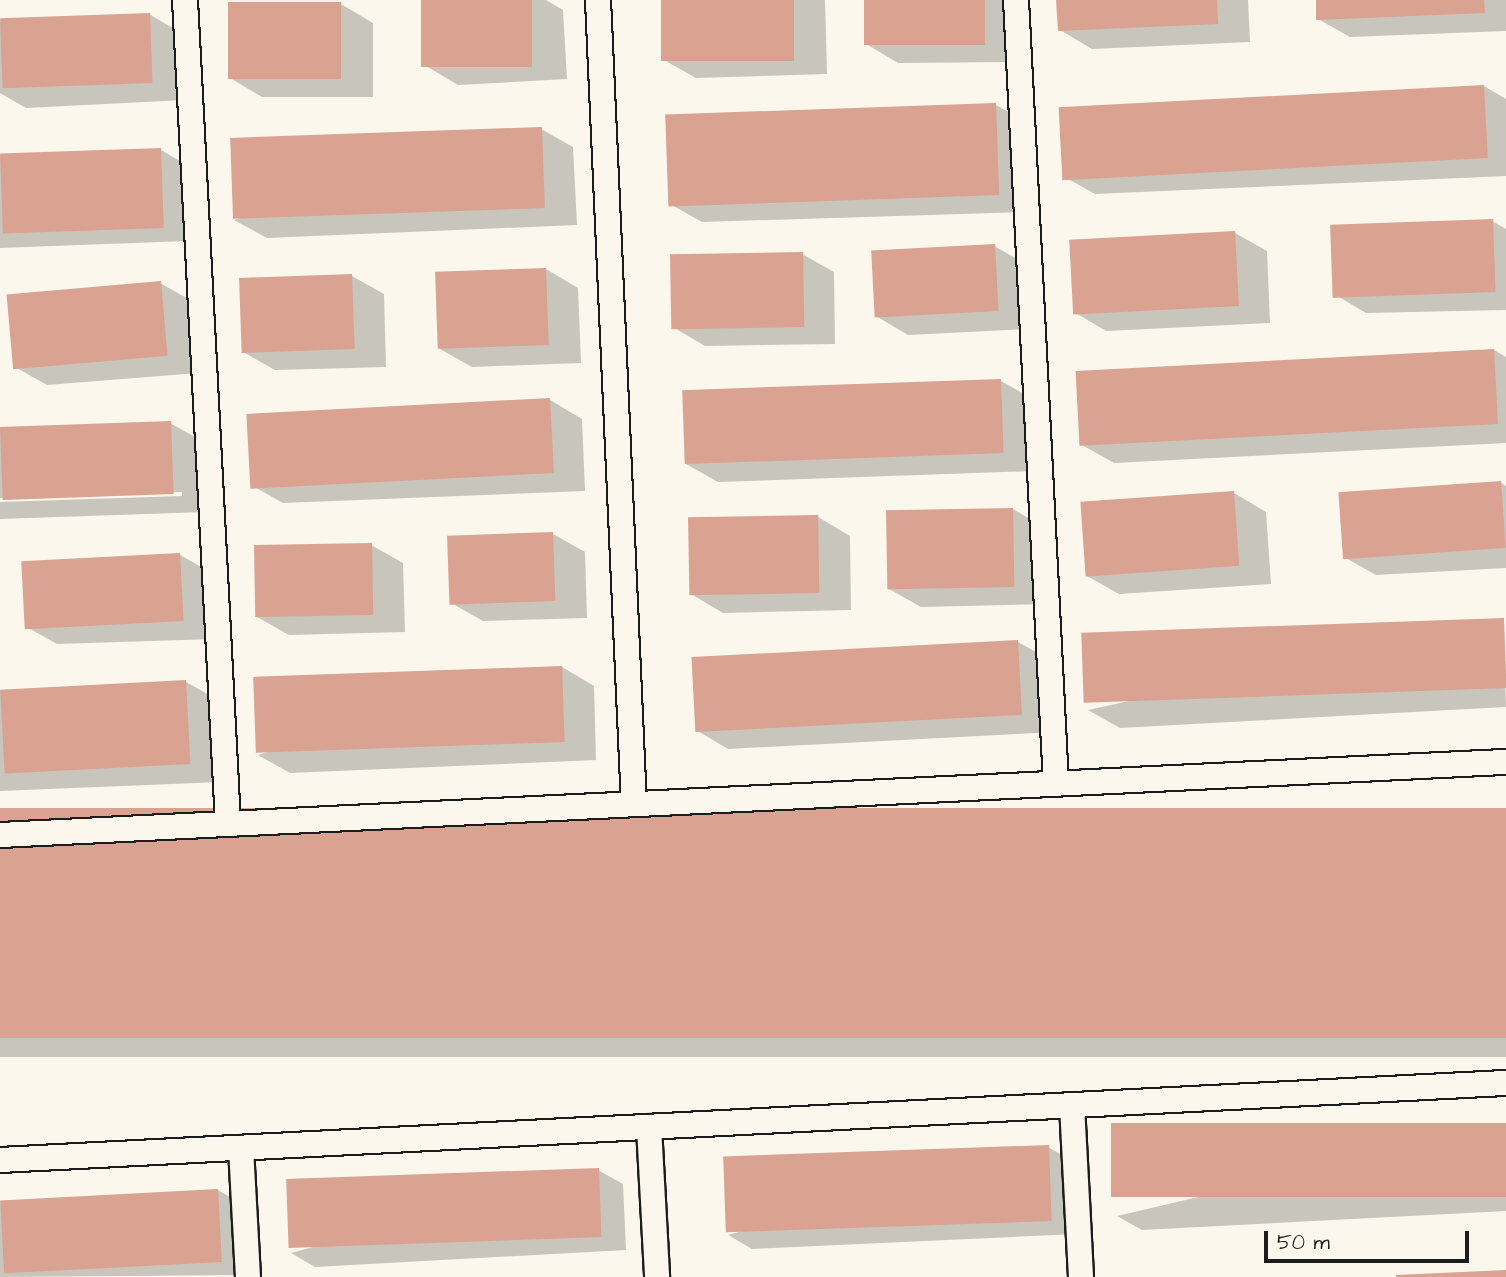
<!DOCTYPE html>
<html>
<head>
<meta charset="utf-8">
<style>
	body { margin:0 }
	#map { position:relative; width:1506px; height:1277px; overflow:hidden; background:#fbf7ec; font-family:"Architects Daughter",sans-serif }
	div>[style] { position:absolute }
	.shadow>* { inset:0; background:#0003; transform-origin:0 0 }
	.building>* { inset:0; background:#d9a291; transform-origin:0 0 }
	.roads { filter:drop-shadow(2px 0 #1c1c1c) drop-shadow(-2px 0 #1c1c1c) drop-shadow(0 2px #1c1c1c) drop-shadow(0 -2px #1c1c1c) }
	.minor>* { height:24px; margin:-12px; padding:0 12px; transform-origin:12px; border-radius:12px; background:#fbf7ec }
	span { translate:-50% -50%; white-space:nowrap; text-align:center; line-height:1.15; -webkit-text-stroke:5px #fbf7ec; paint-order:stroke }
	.scale { position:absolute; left:1264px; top:1231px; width:205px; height:32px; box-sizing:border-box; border:4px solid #1c1c1c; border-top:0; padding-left:9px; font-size:21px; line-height:24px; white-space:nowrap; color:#1c1c1c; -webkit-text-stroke:5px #fbf7ec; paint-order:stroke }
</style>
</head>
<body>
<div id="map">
	<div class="shadow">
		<div style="clip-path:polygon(422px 0,546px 0,563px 10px,567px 79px,458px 85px,426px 66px)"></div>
		<div style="clip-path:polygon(662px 0,825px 0,827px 74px,696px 78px,664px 60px)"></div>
		<div style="clip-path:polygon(866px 0,1016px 0,1016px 62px,898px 63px,866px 44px)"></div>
		<div style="clip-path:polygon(1058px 0,1248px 0,1250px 42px,1092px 49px,1060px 30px)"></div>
		<div style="clip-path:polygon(1317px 0,1506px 0,1506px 31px,1350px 37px,1318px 19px)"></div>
		<div style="clip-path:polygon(341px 4px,373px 23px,373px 97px,262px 97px,230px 78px)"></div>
		<div style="clip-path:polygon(149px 14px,181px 33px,184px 100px,26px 108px,0 93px,0 22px)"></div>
		<div style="clip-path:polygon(1484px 86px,1506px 99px,1506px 176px,1095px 194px,1063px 176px)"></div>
		<div style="clip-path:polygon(996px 105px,1028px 123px,1030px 212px,702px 222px,670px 204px)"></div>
		<div style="clip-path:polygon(541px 129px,573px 147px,577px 225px,267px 238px,234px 220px)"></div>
		<div style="clip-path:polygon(161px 150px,185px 164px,187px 241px,0 248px,0 156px)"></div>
		<div style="clip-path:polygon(1492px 221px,1506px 229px,1506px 310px,1366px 313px,1334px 294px)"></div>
		<div style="clip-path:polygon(1235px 233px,1267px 251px,1270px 323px,1106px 331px,1074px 312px)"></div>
		<div style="clip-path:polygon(994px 246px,1026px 264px,1029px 329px,908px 335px,876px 316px)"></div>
		<div style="clip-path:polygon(802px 254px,834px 272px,835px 344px,705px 346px,673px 327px)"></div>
		<div style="clip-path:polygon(546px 269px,578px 288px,581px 363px,472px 367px,440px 349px)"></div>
		<div style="clip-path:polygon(352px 276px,384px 294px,386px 367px,275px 370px,243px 352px)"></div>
		<div style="clip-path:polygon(160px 283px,192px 301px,198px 373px,47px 385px,15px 367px)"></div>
		<div style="clip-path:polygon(1494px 350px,1506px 357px,1506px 443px,1114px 463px,1082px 445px)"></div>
		<div style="clip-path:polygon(1001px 381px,1033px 399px,1035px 471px,718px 482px,686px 464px)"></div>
		<div style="clip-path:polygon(550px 400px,582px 419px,585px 491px,283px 503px,251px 485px)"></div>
		<div style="clip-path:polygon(170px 423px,202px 441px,205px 512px,0 519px,0 502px,182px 496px,182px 492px,0 498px,0 428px)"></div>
		<div style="clip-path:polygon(1501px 483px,1506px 486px,1506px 568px,1376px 575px,1344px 557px)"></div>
		<div style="clip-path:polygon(1234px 493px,1266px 512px,1271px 584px,1119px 594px,1087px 576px)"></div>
		<div style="clip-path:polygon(1013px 509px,1045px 528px,1047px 604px,921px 607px,889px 589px)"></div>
		<div style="clip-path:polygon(818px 517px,850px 536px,851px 610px,723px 613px,691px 594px)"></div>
		<div style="clip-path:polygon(553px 534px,585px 552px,587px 618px,483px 621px,451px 603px)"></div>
		<div style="clip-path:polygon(371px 545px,403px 563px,405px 632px,289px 635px,257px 617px)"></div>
		<div style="clip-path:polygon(180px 555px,212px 573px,214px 639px,57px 644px,25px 626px)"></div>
		<div style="clip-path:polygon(1503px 620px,1506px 707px,1120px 728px,1088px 710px)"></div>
		<div style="clip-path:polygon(1018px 642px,1050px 660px,1054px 732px,728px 749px,696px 730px)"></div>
		<div style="clip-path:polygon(562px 667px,594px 686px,596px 760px,290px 773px,258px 755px)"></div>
		<div style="clip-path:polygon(186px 682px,218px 700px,221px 782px,0 791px,0 690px)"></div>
		<div style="left:1506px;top:810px;width:247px;height:1508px;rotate:90deg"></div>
		<div style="clip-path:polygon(1506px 1125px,1506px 1211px,1142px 1230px,1117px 1216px)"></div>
		<div style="clip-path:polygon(1048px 1147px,1072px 1161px,1076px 1234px,752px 1249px,728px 1235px)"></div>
		<div style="clip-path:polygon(598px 1170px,623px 1184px,626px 1250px,315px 1267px,291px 1253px)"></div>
		<div style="clip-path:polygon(218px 1190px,242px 1204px,246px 1275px,0 1277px,0 1201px)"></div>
	</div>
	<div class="building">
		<div style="left:421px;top:0;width:111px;height:67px"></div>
		<div style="left:661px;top:0;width:133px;height:61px"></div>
		<div style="left:864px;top:0;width:121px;height:45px"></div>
		<div style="clip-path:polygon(1056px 0,1217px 0,1218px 24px,1058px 31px)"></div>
		<div style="clip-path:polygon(1316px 0,1484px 0,1485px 13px,1316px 20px)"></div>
		<div style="left:341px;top:2px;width:77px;height:113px;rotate:90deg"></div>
		<div style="left:150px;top:13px;width:70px;height:150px;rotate:88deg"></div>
		<div style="left:1484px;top:85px;width:73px;height:426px;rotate:87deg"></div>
		<div style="left:996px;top:103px;width:92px;height:331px;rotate:88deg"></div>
		<div style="left:542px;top:127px;width:81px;height:312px;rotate:88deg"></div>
		<div style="left:161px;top:148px;width:80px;height:161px;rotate:88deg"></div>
		<div style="left:1493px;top:219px;width:73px;height:163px;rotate:88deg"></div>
		<div style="left:1235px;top:231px;width:75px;height:166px;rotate:87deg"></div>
		<div style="left:995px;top:244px;width:67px;height:124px;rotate:87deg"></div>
		<div style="left:803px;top:252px;width:75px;height:133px;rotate:89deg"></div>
		<div style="left:546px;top:268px;width:77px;height:111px;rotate:88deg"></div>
		<div style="left:352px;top:274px;width:75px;height:113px;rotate:88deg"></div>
		<div style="left:161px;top:281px;width:75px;height:155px;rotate:85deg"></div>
		<div style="left:1494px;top:349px;width:75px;height:419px;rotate:87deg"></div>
		<div style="left:1001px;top:379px;width:74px;height:319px;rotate:88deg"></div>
		<div style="left:550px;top:398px;width:75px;height:304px;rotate:87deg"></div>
		<div style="left:171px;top:421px;width:73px;height:171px;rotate:88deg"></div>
		<div style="left:1501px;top:481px;width:67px;height:163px;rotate:86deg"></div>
		<div style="left:1234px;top:491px;width:75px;height:154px;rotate:86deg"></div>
		<div style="left:1013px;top:508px;width:79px;height:127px;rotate:89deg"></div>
		<div style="left:818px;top:515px;width:78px;height:130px;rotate:89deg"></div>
		<div style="left:553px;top:532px;width:69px;height:106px;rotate:88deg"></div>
		<div style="left:372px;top:543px;width:72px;height:118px;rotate:89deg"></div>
		<div style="left:180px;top:553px;width:68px;height:159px;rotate:87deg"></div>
		<div style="left:1504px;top:618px;width:70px;height:423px;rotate:88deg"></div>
		<div style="left:1018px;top:640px;width:75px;height:327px;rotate:87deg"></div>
		<div style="left:562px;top:666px;width:76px;height:309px;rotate:88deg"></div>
		<div style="left:186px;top:680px;width:84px;height:186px;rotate:87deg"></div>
		<div style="left:1506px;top:808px;width:230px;height:1508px;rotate:90deg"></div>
		<div style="left:1506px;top:1123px;width:74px;height:395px;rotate:90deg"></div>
		<div style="left:1049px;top:1145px;width:76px;height:326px;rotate:88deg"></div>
		<div style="left:599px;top:1168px;width:69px;height:313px;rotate:88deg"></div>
		<div style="left:218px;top:1189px;width:73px;height:218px;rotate:87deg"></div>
		<div style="clip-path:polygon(1506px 1270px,1506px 1277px,1396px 1277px,1396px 1275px)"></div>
	</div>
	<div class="roads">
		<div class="minor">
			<div style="left:185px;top:0;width:825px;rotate:87.01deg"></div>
			<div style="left:598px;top:0;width:805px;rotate:87.44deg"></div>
			<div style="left:1016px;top:0;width:785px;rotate:87.08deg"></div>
			<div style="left:0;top:835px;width:1508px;rotate:-2.78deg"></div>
			<div style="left:1072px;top:1105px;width:172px;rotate:87deg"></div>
			<div style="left:649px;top:1127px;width:150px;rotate:86.9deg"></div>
			<div style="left:241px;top:1148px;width:129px;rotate:86.9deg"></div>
			<div style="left:0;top:1160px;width:1508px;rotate:-2.93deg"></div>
		</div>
	</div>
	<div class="scale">50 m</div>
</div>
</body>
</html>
